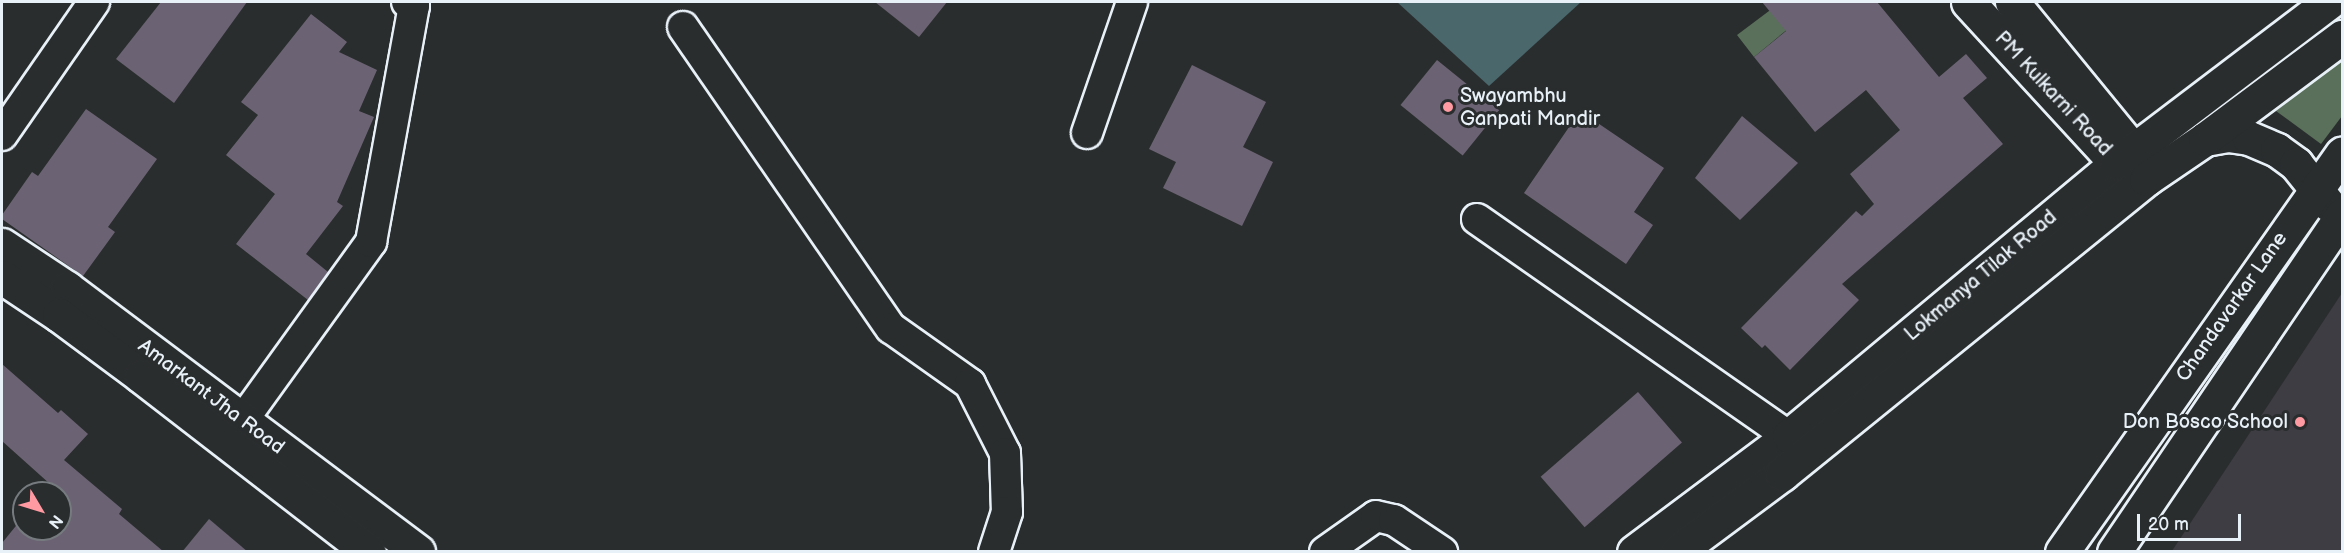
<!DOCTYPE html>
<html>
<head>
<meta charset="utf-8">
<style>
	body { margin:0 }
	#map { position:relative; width:2344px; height:553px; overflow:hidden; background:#2a2d2e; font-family:"Balsamiq Sans",sans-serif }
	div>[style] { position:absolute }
	.built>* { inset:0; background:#3e3d43 }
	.green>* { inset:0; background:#5a705b }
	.water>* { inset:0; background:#4a676c }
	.building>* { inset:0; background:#6b6373; transform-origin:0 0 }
	.roads { filter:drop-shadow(2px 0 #e8f1f8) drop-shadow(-2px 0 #e8f1f8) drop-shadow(0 2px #e8f1f8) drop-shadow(0 -2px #e8f1f8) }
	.minor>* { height:30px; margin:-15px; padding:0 15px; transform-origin:15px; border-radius:15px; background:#2a2d2e }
	.tertiary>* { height:33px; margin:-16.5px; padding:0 16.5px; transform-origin:16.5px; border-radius:16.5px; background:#2a2d2e }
	.secondary>* { height:33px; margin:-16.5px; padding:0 16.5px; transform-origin:16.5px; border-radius:16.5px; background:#2a2d2e }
	.dots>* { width:16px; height:16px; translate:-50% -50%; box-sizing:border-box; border:3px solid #2a2d2e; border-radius:50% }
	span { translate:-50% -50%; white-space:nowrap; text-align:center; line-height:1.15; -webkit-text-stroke:6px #2a2d2e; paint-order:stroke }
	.street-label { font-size:20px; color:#e8f1f8 }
	.poi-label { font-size:20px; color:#e8f1f8 }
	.left { translate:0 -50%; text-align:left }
	.right { translate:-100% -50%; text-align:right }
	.frame { position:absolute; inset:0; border:3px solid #e8f1f8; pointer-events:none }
	.north { position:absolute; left:12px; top:481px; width:60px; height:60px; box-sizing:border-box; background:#2a2d2e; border:2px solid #767b7f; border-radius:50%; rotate:128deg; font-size:16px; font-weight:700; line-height:24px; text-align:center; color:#e8f1f8 }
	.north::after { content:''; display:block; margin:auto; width:21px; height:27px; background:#ff9aa2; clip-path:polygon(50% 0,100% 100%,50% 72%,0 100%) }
	.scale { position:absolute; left:2137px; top:514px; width:104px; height:27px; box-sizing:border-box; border:3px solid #e8f1f8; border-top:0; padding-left:8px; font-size:18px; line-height:21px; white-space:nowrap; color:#e8f1f8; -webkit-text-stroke:4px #2a2d2e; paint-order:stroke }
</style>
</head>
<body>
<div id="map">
	<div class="built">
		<div style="clip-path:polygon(2342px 293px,2342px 551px,2172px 551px)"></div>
	</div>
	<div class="green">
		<div style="clip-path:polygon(1781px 2px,1803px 2px,1843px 51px,1789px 28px,1754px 57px,1737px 35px)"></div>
		<div style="clip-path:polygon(2342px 59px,2342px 116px,2321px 144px,2276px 111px)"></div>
	</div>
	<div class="water">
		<div style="clip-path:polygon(1397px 2px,1581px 2px,1489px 86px)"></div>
	</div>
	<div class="building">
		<div style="clip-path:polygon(161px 2px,247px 2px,174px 103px,116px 59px)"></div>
		<div style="clip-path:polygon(875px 2px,947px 2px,919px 37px)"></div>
		<div style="clip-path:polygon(1762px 2px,1877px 2px,1939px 77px,1966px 54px,1987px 78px,1963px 98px,2003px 144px,1842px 284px,1859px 300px,1790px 370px,1765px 345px,1762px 348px,1741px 328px,1856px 211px,1862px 216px,1874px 204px,1850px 174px,1900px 130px,1866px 90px,1815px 132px,1754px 57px,1786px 31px)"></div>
		<div style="clip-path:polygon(311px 14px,347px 42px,339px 52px,377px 70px,359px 111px,374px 117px,337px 202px,343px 206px,306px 254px,328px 272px,308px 300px,236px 244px,275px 194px,226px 155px,258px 115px,241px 102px)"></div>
		<div style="left:1437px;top:60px;width:80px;height:58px;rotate:39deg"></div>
		<div style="clip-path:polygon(1192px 65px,1266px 102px,1243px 147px,1273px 162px,1242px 226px,1163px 188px,1176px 162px,1149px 149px)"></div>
		<div style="clip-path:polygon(86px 109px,157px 159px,108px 227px,115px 232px,83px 276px,2px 219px,2px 215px,32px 172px,38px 176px)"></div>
		<div style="clip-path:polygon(1580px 111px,1664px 168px,1634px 212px,1653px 225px,1626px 264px,1524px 193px)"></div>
		<div style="clip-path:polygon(1742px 116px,1798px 163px,1740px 220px,1695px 178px)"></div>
		<div style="clip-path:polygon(2px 364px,58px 413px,61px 410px,88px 434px,64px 460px,122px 509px,119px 514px,164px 552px,2px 552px,2px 543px,24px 516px,24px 529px,60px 529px,60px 493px,43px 493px,50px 484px,2px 441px)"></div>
		<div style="left:1638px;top:392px;width:67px;height:129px;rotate:49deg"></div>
		<div style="clip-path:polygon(209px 519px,248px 552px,182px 552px)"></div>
	</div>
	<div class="roads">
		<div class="minor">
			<div style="left:683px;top:27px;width:366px;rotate:55.4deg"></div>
			<div style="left:891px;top:328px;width:97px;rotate:35.3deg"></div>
			<div style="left:970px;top:384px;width:77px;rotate:63.1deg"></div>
			<div style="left:1005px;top:453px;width:59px;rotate:88.1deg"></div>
			<div style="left:1007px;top:512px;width:42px;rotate:108deg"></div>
			<div style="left:1087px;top:133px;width:139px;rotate:-71deg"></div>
			<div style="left:2px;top:135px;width:162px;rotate:-55.3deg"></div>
			<div style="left:1477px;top:219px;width:402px;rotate:34.9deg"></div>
			<div style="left:242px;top:421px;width:221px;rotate:-54.2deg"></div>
			<div style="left:371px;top:242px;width:240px;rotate:-79.7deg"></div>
			<div style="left:414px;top:6px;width:8px;rotate:-150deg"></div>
			<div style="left:1325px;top:552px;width:62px;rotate:-35.2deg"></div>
			<div style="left:1376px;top:516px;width:18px;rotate:13deg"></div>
			<div style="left:1394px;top:520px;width:58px;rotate:33.7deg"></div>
		</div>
		<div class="tertiary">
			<div style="left:1968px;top:2px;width:248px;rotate:47.4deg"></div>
			<div style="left:2012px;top:2px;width:199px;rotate:50.7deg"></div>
			<div style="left:2205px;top:139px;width:23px;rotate:-10deg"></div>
			<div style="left:2228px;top:135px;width:21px;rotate:8deg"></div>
			<div style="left:2249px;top:138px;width:30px;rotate:23deg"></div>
			<div style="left:2277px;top:150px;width:24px;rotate:36deg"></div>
			<div style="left:2296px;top:164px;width:51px;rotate:51.3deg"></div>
			<div style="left:2px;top:245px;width:78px;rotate:33.5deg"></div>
			<div style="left:67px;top:288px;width:439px;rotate:36.9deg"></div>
			<div style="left:2px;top:277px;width:69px;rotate:33.7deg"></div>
			<div style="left:59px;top:315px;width:102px;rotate:36.6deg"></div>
			<div style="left:141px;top:376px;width:288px;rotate:37.7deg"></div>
			<div style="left:2062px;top:552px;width:487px;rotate:-54.9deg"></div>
			<div style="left:2114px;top:552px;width:407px;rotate:-55.9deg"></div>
		</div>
		<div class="secondary">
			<div style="left:1634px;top:552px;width:194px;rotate:-36.8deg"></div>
			<div style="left:1789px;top:436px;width:427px;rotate:-39.8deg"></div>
			<div style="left:2117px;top:163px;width:266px;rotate:-37.2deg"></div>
			<div style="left:1677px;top:552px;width:131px;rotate:-36.6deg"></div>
			<div style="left:1782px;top:474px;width:469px;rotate:-39deg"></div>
			<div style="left:2146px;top:179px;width:71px;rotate:-34.1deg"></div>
			<div style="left:2205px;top:139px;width:171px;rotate:-36.7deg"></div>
		</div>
	</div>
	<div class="dots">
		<div style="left:1448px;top:107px;background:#ff9aa2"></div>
		<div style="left:2300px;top:422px;background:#ff9aa2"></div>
	</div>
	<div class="street-label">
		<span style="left:2053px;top:94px;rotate:47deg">PM Kulkarni Road</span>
		<span style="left:1981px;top:276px;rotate:-40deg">Lokmanya Tilak Road</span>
		<span style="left:2232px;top:307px;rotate:-55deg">Chandavarkar Lane</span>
		<span style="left:211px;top:397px;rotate:37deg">Amarkant Jha Road</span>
	</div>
	<div class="poi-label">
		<span class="left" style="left:1460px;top:108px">Swayambhu<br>Ganpati Mandir</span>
		<span class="right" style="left:2288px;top:422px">Don Bosco School</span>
	</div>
	<div class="frame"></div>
	<div class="north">N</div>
	<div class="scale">20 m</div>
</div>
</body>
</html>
